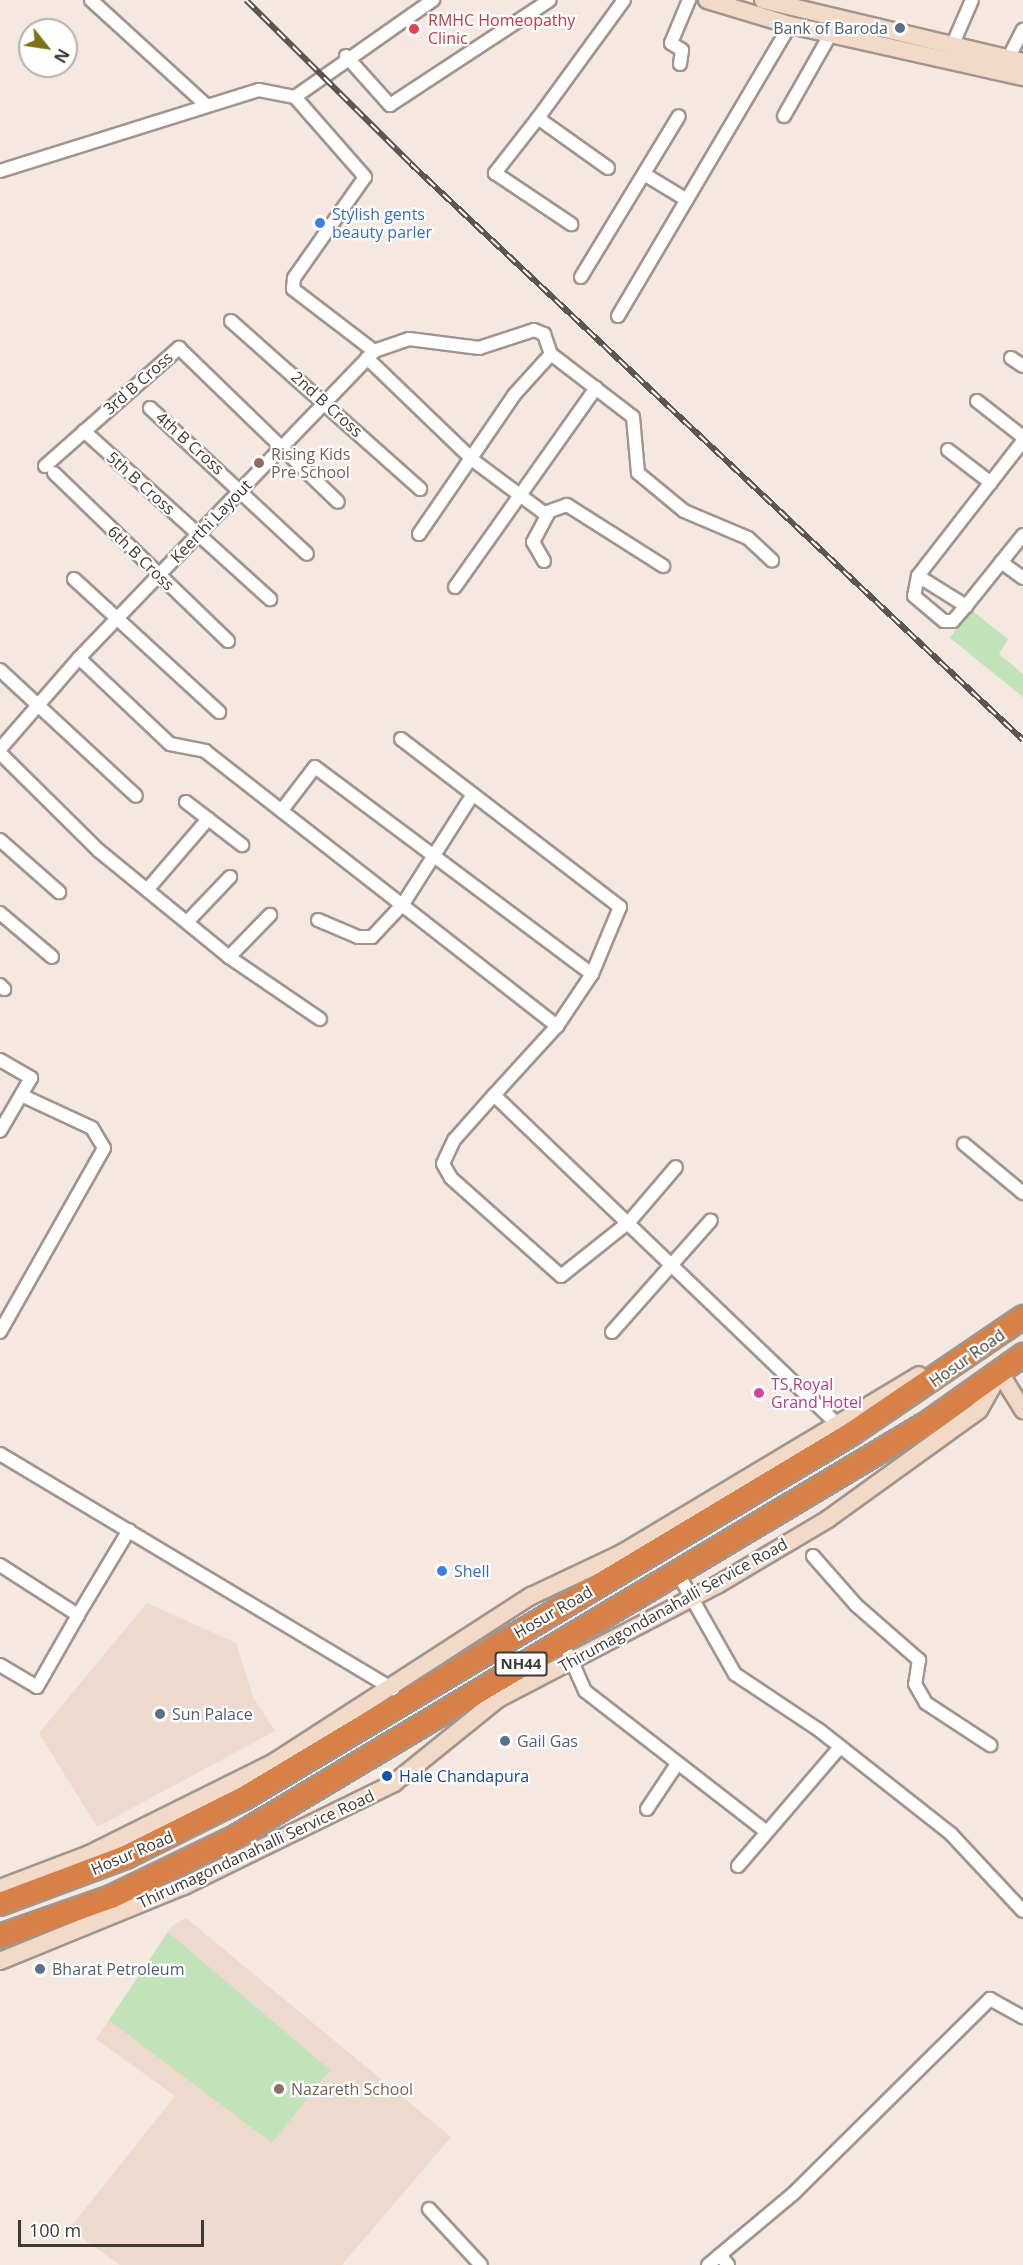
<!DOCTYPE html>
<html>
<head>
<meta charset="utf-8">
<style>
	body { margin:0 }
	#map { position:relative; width:1023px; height:2265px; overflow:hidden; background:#f5e8e0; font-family:"Open Sans",sans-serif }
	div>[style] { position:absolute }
	.built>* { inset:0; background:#edd9cd }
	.green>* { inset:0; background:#c2e3ba }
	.roads { filter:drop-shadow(2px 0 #a1958d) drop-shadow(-2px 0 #a1958d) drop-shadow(0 2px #a1958d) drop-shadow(0 -2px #a1958d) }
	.street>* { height:12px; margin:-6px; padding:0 6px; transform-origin:6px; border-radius:6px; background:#fff }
	.secondary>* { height:16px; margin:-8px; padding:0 8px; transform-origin:8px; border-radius:8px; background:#f3d9c8 }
	.highway>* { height:22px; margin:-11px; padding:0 11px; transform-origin:11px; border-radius:11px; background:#d78047 }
	.rail>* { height:6px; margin-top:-3px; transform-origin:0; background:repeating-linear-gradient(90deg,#fff 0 11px,#5c5551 0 22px); box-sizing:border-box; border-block:2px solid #5c5551 }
	.dots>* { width:16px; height:16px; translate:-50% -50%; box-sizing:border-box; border:3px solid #fff; border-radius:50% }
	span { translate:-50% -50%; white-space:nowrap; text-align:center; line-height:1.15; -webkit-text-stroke:4.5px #fff; paint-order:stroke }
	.shield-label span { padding:2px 4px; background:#fff; border:2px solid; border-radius:4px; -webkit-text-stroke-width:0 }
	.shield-label { font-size:15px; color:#3f3a36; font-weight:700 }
	.health-label { font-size:16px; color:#be3a42 }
	.left { translate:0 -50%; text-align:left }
	.service-label { font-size:16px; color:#4e5e75 }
	.right { translate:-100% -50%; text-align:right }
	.shop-label { font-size:16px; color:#366cbe }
	.street-label { font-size:16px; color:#3f3a36 }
	.education-label { font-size:16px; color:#785e54 }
	.hotel-label { font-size:16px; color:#b23c85 }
	.transit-label { font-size:16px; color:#164399 }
	.north { position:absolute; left:18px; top:18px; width:60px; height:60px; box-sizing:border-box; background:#fff; border:2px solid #b2b0af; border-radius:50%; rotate:120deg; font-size:16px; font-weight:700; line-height:24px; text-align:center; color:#3f3a36 }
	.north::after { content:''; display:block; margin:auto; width:21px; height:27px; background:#7b7213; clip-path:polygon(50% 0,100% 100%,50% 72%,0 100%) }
	.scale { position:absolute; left:18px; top:2220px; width:186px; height:27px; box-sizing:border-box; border:3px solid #3f3a36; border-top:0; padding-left:8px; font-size:18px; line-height:21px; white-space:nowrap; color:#3f3a36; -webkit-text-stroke:4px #fff; paint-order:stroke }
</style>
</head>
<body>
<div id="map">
	<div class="built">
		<div style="clip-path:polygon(147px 1603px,236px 1643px,253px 1697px,275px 1731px,97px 1827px,39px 1733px)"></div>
		<div style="clip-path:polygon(186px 1918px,451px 2137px,342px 2265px,120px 2265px,69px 2229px,175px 2096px,96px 2039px,172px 1926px)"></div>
	</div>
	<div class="green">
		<div style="clip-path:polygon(970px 609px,1008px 639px,999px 654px,1023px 674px,1023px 697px,950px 638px)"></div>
		<div style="clip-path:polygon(168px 1932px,330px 2070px,272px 2143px,109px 2020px)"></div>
	</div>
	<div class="roads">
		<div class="street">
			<div style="left:91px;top:0;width:156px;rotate:42.4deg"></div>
			<div style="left:952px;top:46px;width:50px;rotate:-66.5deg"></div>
			<div style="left:346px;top:56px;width:66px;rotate:48.1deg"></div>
			<div style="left:390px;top:105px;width:191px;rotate:-33.3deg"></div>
			<div style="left:1008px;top:59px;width:33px;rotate:-63deg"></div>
			<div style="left:680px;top:64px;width:14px;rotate:-82deg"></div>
			<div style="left:682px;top:50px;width:13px;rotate:-148deg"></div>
			<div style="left:671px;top:43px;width:47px;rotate:-67.3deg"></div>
			<div style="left:784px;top:116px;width:101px;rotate:-60.4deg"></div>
			<div style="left:538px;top:118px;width:70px;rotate:128deg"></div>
			<div style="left:495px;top:173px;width:92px;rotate:33.9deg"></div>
			<div style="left:608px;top:168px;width:86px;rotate:-144.5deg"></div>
			<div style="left:538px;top:118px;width:146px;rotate:-53.9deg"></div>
			<div style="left:0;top:171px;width:271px;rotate:-17.4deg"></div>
			<div style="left:259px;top:90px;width:37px;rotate:11deg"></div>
			<div style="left:644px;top:174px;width:50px;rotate:31.2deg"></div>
			<div style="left:581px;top:277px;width:188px;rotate:-58.7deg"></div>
			<div style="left:618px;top:316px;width:338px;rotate:-59.4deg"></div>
			<div style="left:231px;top:321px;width:253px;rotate:41.6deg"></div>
			<div style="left:374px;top:351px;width:37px;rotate:-19deg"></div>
			<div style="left:409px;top:339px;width:71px;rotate:7.3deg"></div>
			<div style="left:479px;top:348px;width:58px;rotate:-18.1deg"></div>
			<div style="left:534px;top:330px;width:11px;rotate:22deg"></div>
			<div style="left:544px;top:334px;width:21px;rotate:71deg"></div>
			<div style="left:367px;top:358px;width:149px;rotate:43.9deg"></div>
			<div style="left:474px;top:461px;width:87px;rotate:36.6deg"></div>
			<div style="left:544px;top:513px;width:24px;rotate:-19deg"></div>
			<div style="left:567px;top:505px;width:114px;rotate:32.4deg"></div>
			<div style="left:1011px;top:358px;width:14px;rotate:34deg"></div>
			<div style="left:977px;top:401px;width:58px;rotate:38deg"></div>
			<div style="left:150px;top:408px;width:214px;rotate:42.9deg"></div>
			<div style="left:84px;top:431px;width:251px;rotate:42.1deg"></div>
			<div style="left:1023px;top:441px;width:171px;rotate:127.9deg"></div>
			<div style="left:918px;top:576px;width:57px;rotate:32deg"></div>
			<div style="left:966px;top:606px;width:91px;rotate:-51.2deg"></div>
			<div style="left:948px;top:450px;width:54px;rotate:37.5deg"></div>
			<div style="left:45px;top:466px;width:179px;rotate:-41.4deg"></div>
			<div style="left:179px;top:348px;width:221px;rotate:44.1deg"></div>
			<div style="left:54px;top:473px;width:242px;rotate:44deg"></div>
			<div style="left:419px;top:534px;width:168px;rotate:-55.6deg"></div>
			<div style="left:514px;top:395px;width:55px;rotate:-47.9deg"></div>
			<div style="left:551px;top:354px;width:103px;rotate:37.5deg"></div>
			<div style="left:633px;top:417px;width:56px;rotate:84.9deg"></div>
			<div style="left:638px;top:473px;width:60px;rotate:39.6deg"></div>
			<div style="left:684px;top:511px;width:69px;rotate:22.9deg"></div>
			<div style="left:748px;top:538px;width:33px;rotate:43deg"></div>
			<div style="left:544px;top:561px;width:22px;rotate:-120deg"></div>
			<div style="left:533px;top:542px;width:32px;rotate:-62deg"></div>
			<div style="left:1001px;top:562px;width:27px;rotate:36deg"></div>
			<div style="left:918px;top:576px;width:20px;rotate:101deg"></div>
			<div style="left:914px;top:596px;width:39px;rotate:40deg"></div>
			<div style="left:944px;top:621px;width:9px"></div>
			<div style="left:953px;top:621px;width:20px;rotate:-49deg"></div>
			<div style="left:74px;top:579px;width:197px;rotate:42.5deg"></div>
			<div style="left:455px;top:587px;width:244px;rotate:-54.7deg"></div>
			<div style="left:79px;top:658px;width:125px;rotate:43.4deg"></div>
			<div style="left:170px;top:744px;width:36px;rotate:11deg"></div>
			<div style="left:205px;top:751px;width:447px;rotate:38deg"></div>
			<div style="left:557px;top:1026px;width:93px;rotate:132.4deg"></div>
			<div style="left:494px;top:1095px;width:477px;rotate:43.8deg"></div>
			<div style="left:0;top:670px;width:185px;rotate:42.8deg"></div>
			<div style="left:401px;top:739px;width:276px;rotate:37.5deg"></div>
			<div style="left:620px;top:907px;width:73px;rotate:112.7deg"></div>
			<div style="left:592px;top:974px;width:63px;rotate:123.9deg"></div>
			<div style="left:0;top:749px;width:121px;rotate:-49deg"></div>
			<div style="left:79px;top:658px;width:426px;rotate:-46.1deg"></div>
			<div style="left:374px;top:351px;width:102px;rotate:-142.6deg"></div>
			<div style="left:293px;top:289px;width:11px;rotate:-85deg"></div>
			<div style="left:294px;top:278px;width:123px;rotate:-54.9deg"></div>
			<div style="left:365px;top:177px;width:106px;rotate:-131.2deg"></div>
			<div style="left:295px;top:97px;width:169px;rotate:-35.1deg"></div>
			<div style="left:0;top:753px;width:138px;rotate:44.7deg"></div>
			<div style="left:98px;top:850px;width:169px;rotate:39.2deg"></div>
			<div style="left:229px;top:957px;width:110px;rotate:34.3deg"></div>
			<div style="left:186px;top:802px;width:71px;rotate:37.5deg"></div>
			<div style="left:282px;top:810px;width:54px;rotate:-52.5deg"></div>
			<div style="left:315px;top:767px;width:346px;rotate:36.8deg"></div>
			<div style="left:0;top:840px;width:79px;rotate:41.4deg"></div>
			<div style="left:147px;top:890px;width:94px;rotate:-49.3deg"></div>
			<div style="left:0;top:913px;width:68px;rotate:40.2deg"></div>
			<div style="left:318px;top:920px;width:43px;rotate:23deg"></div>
			<div style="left:358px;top:937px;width:14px"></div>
			<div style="left:372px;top:937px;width:45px;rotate:-46.8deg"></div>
			<div style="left:403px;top:904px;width:130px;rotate:-57.5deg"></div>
			<div style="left:188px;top:921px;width:61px;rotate:-46.3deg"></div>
			<div style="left:229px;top:957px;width:59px;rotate:-45.7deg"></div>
			<div style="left:0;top:985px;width:6px;rotate:45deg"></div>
			<div style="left:0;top:1060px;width:36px;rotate:30deg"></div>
			<div style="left:31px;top:1078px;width:61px;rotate:120.3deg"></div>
			<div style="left:494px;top:1095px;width:60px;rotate:131.6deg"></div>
			<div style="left:454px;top:1140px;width:26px;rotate:115deg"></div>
			<div style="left:443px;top:1164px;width:16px;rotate:60deg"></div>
			<div style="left:451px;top:1178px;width:147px;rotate:41.7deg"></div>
			<div style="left:561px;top:1276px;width:87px;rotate:-38.5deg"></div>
			<div style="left:629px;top:1222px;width:72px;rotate:-49.5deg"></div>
			<div style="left:964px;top:1144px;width:77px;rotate:39.7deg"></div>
			<div style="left:0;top:1332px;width:211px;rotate:-60.5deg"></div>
			<div style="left:104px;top:1148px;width:23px;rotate:-121deg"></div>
			<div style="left:92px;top:1128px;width:78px;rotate:-155.1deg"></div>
			<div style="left:612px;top:1332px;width:149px;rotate:-48.5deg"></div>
			<div style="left:0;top:1454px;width:458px;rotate:30.9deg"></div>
			<div style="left:813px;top:1556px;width:65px;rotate:48.7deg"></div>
			<div style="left:856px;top:1605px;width:84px;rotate:41.1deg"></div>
			<div style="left:919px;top:1660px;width:24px;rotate:99deg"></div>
			<div style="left:915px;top:1684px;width:22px;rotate:60deg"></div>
			<div style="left:926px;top:1703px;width:77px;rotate:33.3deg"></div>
			<div style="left:0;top:1565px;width:93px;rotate:32.7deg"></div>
			<div style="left:78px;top:1615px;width:99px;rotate:-59deg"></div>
			<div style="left:677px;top:1572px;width:117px;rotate:60.4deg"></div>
			<div style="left:735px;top:1674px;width:101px;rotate:33.7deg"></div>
			<div style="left:819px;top:1730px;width:168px;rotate:38.2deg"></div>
			<div style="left:951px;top:1834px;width:105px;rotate:46.9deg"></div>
			<div style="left:569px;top:1655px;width:39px;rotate:66deg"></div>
			<div style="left:585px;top:1691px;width:230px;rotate:37.8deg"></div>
			<div style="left:0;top:1665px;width:43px;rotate:30.7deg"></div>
			<div style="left:37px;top:1687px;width:83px;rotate:-60.3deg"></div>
			<div style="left:647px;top:1809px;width:54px;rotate:-56.3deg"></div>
			<div style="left:738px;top:1866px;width:157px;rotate:-49.4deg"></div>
			<div style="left:429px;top:2209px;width:76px;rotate:47.1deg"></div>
			<div style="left:720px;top:2255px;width:13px;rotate:51deg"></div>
			<div style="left:708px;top:2265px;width:112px;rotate:-39.9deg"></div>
			<div style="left:794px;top:2193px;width:276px;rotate:-44.7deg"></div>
			<div style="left:990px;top:1999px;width:38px;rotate:29deg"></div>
		</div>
		<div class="secondary">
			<div style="left:707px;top:0;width:87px;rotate:16.8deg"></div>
			<div style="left:790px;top:25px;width:239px;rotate:12.6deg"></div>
			<div style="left:763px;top:0;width:267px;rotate:13.4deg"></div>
			<div style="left:0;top:1888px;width:95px;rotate:-20.9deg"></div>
			<div style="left:89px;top:1854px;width:207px;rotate:-26.4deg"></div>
			<div style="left:274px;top:1762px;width:306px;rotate:-32.9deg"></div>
			<div style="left:531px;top:1596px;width:101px;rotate:-25.3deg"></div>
			<div style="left:622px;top:1553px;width:346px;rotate:-30.9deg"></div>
			<div style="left:0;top:1961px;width:199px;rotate:-22.2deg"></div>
			<div style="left:184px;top:1886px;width:234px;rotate:-26.1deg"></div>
			<div style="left:394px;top:1783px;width:134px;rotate:-38.9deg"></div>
			<div style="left:498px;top:1699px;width:247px;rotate:-27.5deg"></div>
			<div style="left:717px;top:1585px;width:129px;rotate:-30.7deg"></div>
			<div style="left:828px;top:1519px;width:186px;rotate:-35.8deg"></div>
			<div style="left:979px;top:1410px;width:43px;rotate:-60.4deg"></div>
			<div style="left:1000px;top:1373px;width:44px;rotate:58.1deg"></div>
		</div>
		<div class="highway">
			<div style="left:0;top:1904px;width:134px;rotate:-20.5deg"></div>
			<div style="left:126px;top:1857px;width:132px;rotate:-26.6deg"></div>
			<div style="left:244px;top:1798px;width:708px;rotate:-30.95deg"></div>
			<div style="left:851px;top:1434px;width:208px;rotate:-34.2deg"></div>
			<div style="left:0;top:1936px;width:118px;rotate:-19.4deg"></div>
			<div style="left:111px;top:1897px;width:140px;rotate:-25.8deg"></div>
			<div style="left:237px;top:1836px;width:804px;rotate:-30.9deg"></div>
			<div style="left:927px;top:1423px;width:118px;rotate:-35.3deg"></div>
		</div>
	</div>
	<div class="rail">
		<div style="left:246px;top:0;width:233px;rotate:44.8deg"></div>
		<div style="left:411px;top:164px;width:840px;rotate:43.26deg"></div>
	</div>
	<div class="dots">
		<div style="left:900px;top:28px;background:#5c6f8a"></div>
		<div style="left:414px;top:29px;background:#e0444e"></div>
		<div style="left:320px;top:223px;background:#3f7fe0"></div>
		<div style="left:259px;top:463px;background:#8d6e63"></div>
		<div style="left:759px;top:1393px;background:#d1479c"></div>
		<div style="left:442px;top:1571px;background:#3f7fe0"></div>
		<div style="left:160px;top:1714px;background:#5c6f8a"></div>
		<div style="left:505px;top:1741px;background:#5c6f8a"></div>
		<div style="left:387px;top:1776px;background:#1a4fb4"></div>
		<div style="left:40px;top:1969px;background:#5c6f8a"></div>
		<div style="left:279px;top:2089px;background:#8d6e63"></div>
	</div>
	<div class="shield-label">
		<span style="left:521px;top:1664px">NH44</span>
	</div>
	<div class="health-label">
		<span class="left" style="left:428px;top:29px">RMHC Homeopathy<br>Clinic</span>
	</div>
	<div class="service-label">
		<span class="right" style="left:888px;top:28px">Bank of Baroda</span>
		<span class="left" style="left:172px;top:1714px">Sun Palace</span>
		<span class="left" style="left:517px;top:1741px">Gail Gas</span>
		<span class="left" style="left:52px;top:1969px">Bharat Petroleum</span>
	</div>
	<div class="shop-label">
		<span class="left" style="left:332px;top:223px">Stylish gents<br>beauty parler</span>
		<span class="left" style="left:454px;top:1571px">Shell</span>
	</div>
	<div class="street-label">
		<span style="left:138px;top:383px;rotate:-41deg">3rd B Cross</span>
		<span style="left:327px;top:404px;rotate:42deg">2nd B Cross</span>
		<span style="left:190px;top:443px;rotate:42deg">4th B Cross</span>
		<span style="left:141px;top:483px;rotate:42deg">5th B Cross</span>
		<span style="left:211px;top:521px;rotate:-46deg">Keerthi Layout</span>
		<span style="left:141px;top:558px;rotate:44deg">6th B Cross</span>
		<span style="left:967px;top:1358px;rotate:-35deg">Hosur Road</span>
		<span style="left:673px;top:1605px;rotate:-29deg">Thirumagondanahalli Service Road</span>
		<span style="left:553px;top:1612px;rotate:-30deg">Hosur Road</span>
		<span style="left:256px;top:1849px;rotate:-25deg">Thirumagondanahalli Service Road</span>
		<span style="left:132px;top:1853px;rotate:-23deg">Hosur Road</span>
	</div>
	<div class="education-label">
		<span class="left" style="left:271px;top:463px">Rising Kids<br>Pre School</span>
		<span class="left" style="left:291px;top:2089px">Nazareth School</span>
	</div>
	<div class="hotel-label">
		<span class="left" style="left:771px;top:1393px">TS Royal<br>Grand Hotel</span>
	</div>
	<div class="transit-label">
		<span class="left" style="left:399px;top:1776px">Hale Chandapura</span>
	</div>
	<div class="north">N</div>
	<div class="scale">100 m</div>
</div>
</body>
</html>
